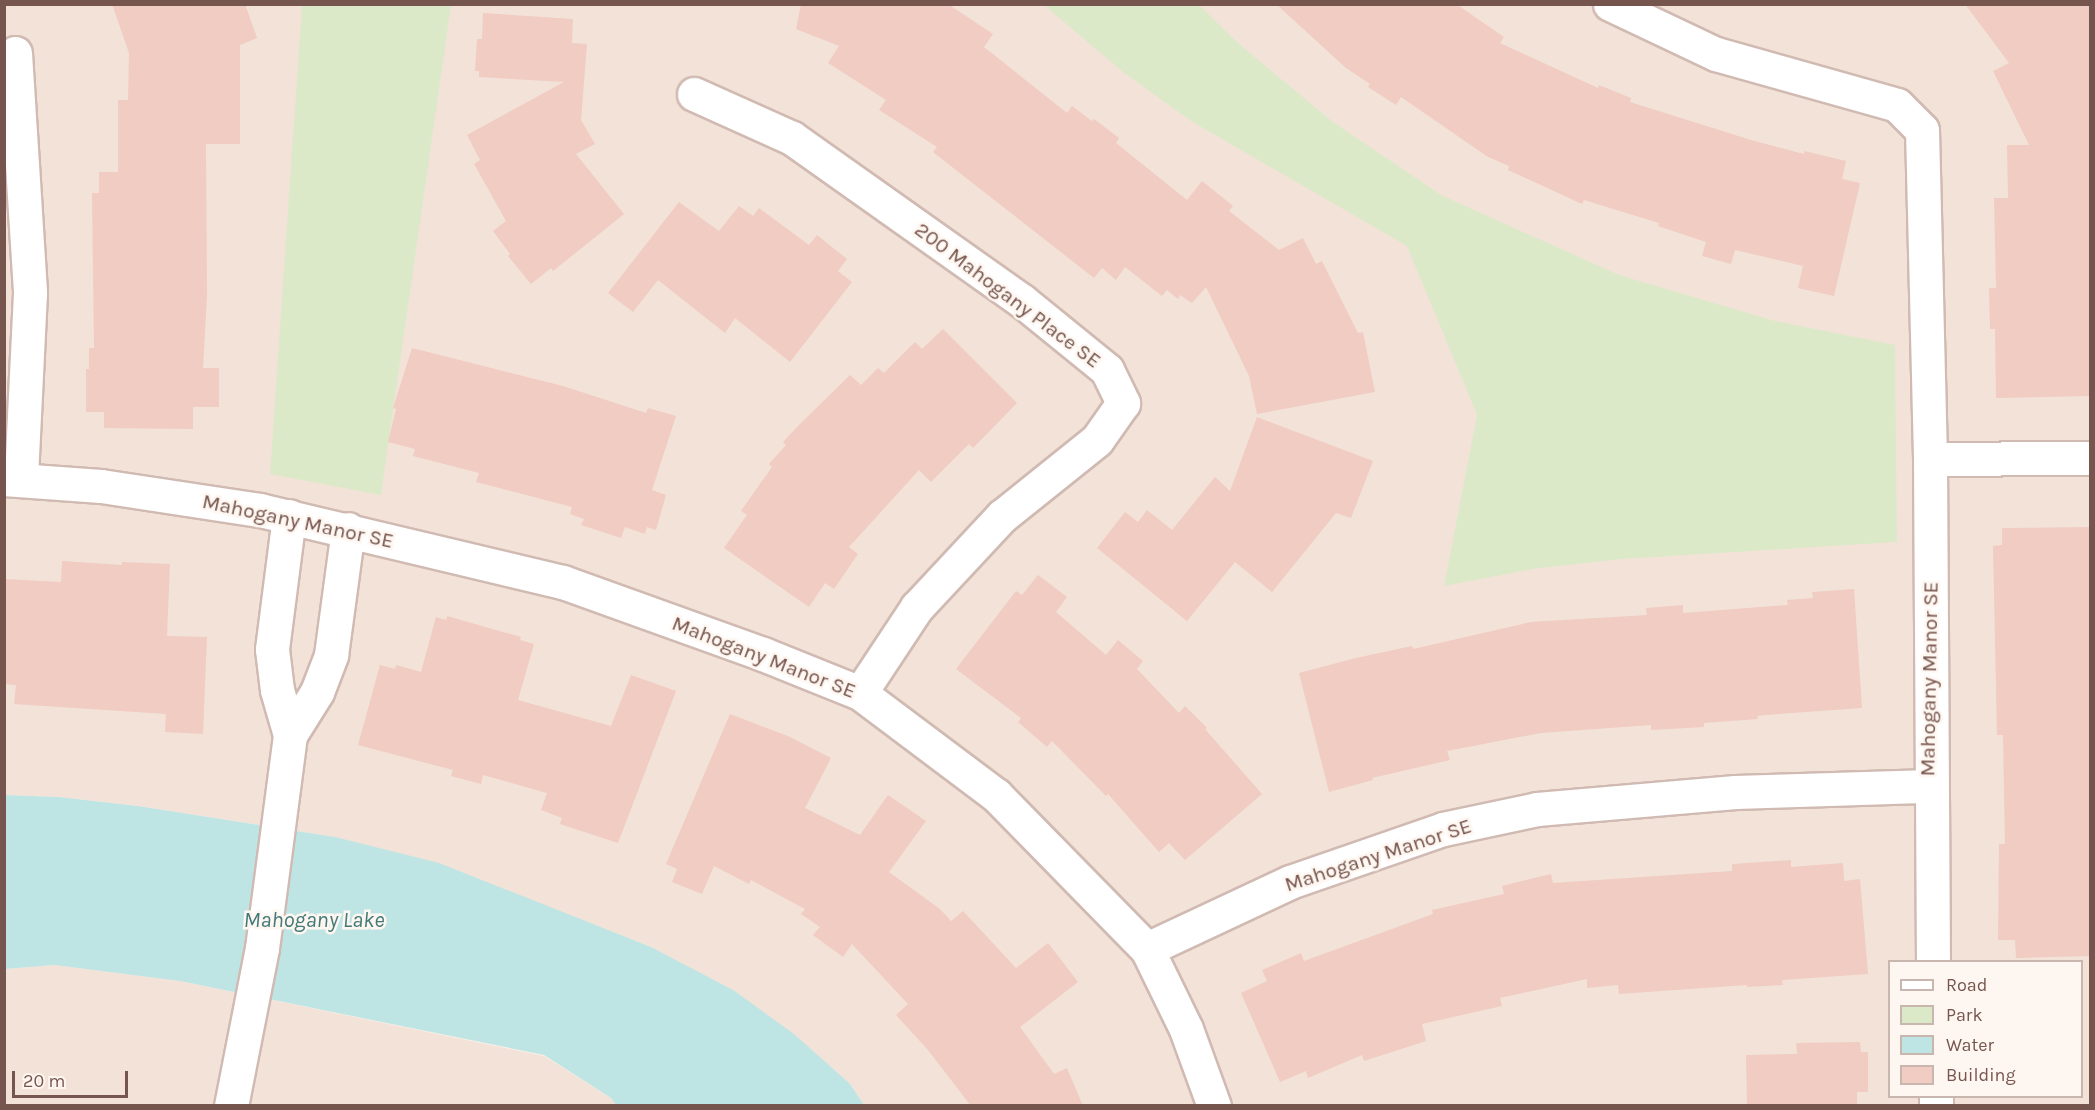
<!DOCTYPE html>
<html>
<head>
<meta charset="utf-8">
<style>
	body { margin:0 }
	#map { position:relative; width:2095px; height:1110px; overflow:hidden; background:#fcf1ea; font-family:Karla,sans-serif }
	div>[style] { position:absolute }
	.residential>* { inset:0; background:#f3e2d8 }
	.green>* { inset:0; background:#dce9c8 }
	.water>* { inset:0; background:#bee5e4 }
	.building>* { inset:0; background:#f0ccc2 }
	.roads { filter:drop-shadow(2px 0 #d0bab2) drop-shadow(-2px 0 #d0bab2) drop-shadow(0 2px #d0bab2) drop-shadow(0 -2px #d0bab2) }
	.street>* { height:33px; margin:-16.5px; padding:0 16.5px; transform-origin:16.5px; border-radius:16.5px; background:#fff }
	span { translate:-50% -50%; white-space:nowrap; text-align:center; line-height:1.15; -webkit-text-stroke:5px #fef6f0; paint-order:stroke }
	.street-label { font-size:21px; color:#76554e }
	.water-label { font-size:22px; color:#427a78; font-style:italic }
	.frame { position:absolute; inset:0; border:6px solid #76554e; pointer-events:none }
	.legend { position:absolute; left:1888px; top:960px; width:195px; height:138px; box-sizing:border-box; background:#fef6f0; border:2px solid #c8b6af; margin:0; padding:8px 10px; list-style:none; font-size:18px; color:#76554e }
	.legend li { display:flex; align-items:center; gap:12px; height:30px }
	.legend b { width:30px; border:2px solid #c8b6af }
	.scale { position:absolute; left:12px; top:1071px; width:116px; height:27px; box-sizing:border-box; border:3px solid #76554e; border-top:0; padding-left:8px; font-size:18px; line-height:21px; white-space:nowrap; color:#76554e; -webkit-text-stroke:4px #fef6f0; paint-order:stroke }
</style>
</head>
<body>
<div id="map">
	<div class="residential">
		<div style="clip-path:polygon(evenodd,5px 5px,2090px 5px,2090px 1105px,864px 1105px,850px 1084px,651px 947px,545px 906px,335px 837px,138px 806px,59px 797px,5px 795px,5px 5px,1890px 962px,2082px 962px,2082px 1096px,1890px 1096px,1890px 962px)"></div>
		<div style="clip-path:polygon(54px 965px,180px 981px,544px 1056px,611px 1098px,616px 1105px,5px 1106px,5px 969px)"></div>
	</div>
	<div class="green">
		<div style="clip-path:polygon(302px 5px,451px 5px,381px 495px,270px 474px)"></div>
		<div style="clip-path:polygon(1044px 5px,1199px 5px,1239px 44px,1333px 122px,1441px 195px,1619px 275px,1775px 321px,1895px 345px,1897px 542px,1621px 559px,1533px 569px,1444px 586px,1477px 415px,1407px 246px,1191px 121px,1123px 72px)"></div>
	</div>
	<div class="water">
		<div style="clip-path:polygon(5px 795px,59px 797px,138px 806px,335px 837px,439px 863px,651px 947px,733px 990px,794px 1034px,850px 1084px,864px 1105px,616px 1105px,611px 1098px,544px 1055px,180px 981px,54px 965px,5px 969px)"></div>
	</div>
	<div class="building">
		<div style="clip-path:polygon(112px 4px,245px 4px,257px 38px,240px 45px,240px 144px,206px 144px,207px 296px,203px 368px,219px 368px,219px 407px,193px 407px,193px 429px,104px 428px,104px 412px,86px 412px,86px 369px,89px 369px,89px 348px,94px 348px,92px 193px,99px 193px,99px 172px,118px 172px,118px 100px,128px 100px,129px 53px)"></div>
		<div style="clip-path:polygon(801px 4px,948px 4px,993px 34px,984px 47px,1067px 113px,1072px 106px,1092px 121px,1094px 119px,1119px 138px,1116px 143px,1187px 200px,1202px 181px,1233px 206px,1229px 211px,1279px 250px,1303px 238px,1316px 264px,1322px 261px,1358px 333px,1363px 332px,1375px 392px,1257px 414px,1249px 376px,1206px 287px,1192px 303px,1180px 295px,1178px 299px,1167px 290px,1162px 296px,1125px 267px,1116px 280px,1102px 268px,1094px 278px,933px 152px,937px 147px,879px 110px,886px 100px,828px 63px,839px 46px,796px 29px)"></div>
		<div style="clip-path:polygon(1276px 4px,1456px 4px,1504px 37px,1500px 43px,1598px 88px,1599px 85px,1631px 98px,1630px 102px,1751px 140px,1804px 154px,1804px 151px,1846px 161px,1842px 179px,1860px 183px,1834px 296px,1798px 288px,1803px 266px,1735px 250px,1731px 264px,1702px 256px,1706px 242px,1658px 226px,1659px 223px,1584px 200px,1582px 204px,1508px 170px,1509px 166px,1488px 157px,1401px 97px,1396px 105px,1368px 87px,1370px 84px,1346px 68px)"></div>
		<div style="clip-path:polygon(1965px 4px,2091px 4px,2091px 396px,1996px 398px,1995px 329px,1990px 329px,1989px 288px,1996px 288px,1994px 198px,2008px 198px,2007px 145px,2029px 145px,1993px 71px,2009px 63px)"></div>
		<div style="clip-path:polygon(483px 13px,573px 19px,572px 43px,587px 44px,581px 120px,595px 144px,576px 154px,624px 214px,553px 271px,551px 268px,531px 284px,508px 256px,510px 254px,493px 231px,506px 221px,474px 164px,480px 160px,467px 135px,564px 82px,479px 77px,479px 71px,475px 71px,477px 39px,482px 39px)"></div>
		<div style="clip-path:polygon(679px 202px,719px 231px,739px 206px,753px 216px,759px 208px,809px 245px,817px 235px,847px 259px,838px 271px,852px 282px,790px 362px,735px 318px,725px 333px,658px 280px,633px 312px,608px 293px)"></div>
		<div style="clip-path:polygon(943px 329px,1017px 403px,973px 448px,969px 444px,931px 482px,919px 470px,849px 547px,858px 554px,834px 589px,825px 583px,809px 607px,724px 548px,747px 515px,741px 511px,772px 467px,769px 464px,786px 445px,783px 442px,799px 425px,850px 375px,861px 385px,878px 368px,884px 373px,915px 342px,922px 349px)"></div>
		<div style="clip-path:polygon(412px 348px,563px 386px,646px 413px,648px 408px,676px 416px,652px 490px,666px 495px,656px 530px,647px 527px,645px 534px,625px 527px,621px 538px,581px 525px,584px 519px,570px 514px,572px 507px,476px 482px,479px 473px,413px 456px,415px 449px,388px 442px,396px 409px,393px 408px)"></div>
		<div style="clip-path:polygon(1257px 417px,1373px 461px,1351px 518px,1336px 513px,1272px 592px,1235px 562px,1187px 621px,1097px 548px,1125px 512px,1138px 522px,1147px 510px,1172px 530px,1215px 477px,1230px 491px)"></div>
		<div style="clip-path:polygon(2091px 527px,2091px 956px,2016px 958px,2015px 940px,1998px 940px,1999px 844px,2005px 844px,2003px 735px,1997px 735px,1993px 546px,2002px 545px,2002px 528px)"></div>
		<div style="clip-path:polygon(62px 561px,122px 565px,122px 562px,170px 564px,167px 636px,207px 637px,203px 734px,165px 732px,166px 714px,14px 704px,16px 685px,4px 684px,4px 579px,61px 582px)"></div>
		<div style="clip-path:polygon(1038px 575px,1067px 597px,1056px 612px,1106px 655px,1118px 640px,1143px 661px,1137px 669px,1179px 713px,1185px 706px,1207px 728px,1205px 729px,1262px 794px,1185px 860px,1169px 843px,1159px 852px,1108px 794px,1106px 796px,1052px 741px,1047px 747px,1018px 722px,1021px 718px,956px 669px,1016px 591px,1022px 595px)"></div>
		<div style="clip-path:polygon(1854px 589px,1862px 708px,1765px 715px,1757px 716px,1758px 719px,1704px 723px,1704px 727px,1651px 730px,1651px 725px,1541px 733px,1447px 751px,1450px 760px,1372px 778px,1373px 780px,1329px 792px,1299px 673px,1356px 658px,1412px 646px,1413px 649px,1531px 622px,1647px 615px,1646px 608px,1683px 605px,1683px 613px,1788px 605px,1787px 600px,1813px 598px,1812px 592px)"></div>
		<div style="clip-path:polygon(447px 616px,521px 637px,520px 640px,534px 644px,518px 700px,611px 726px,631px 675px,676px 691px,618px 843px,560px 824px,562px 818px,541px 810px,547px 793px,483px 775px,481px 784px,451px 776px,453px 770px,358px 745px,380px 665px,395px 669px,396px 665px,421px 672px,436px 617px,446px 620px)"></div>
		<div style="clip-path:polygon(730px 714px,788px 736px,831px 758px,805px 808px,860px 835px,888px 795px,926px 821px,889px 872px,940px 909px,951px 921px,963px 911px,1016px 968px,1048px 943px,1078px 982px,1020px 1027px,1054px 1074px,1067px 1068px,1083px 1106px,971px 1106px,928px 1050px,896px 1015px,908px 1004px,852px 944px,843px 957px,813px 935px,820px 927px,801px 914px,805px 909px,751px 880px,749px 884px,714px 866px,702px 894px,672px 882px,677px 869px,666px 864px)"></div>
		<div style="clip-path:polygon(1791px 860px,1791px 867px,1843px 863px,1844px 881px,1860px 879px,1868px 974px,1782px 980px,1783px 985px,1747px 987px,1747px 985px,1619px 994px,1618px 985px,1587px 988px,1587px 979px,1500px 998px,1502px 1006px,1422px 1024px,1426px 1041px,1364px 1061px,1362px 1055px,1308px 1078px,1306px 1071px,1280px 1082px,1241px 993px,1267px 981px,1262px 970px,1301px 953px,1304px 961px,1433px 914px,1432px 910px,1504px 894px,1502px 886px,1551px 874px,1553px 883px,1732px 871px,1732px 864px)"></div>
		<div style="clip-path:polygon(1860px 1042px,1861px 1052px,1868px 1052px,1868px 1092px,1857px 1092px,1857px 1106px,1747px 1106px,1746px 1055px,1797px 1054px,1796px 1043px)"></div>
	</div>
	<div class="roads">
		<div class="street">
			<div style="left:1610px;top:4px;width:117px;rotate:25.3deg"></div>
			<div style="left:1716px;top:54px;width:188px;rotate:15.7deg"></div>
			<div style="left:1897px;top:105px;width:35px;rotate:45deg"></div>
			<div style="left:1922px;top:130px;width:329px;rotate:88.6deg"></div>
			<div style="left:1930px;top:459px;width:503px;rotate:89.66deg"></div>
			<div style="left:15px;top:53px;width:240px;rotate:86.4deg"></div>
			<div style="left:30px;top:293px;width:186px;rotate:92.8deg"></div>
			<div style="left:694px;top:94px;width:107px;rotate:24.2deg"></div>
			<div style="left:792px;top:138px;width:281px;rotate:35.3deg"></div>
			<div style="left:1021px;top:300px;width:111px;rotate:39.1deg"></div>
			<div style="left:1107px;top:370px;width:37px;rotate:64deg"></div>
			<div style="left:1123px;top:403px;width:45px;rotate:125.1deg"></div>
			<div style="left:1097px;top:440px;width:122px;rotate:141.3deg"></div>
			<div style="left:1002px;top:516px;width:125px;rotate:133deg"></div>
			<div style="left:917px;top:607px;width:103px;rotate:123.5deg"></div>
			<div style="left:1930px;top:459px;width:160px;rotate:-0.4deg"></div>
			<div style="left:4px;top:479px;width:97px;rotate:4.1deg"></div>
			<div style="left:101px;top:486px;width:161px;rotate:8.6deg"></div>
			<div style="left:260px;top:510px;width:311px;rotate:13.4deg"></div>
			<div style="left:563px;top:582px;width:213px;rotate:19.8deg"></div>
			<div style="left:763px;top:654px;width:105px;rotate:21.9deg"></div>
			<div style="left:860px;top:693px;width:170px;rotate:36.9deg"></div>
			<div style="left:996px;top:795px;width:216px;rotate:45.6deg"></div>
			<div style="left:1147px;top:949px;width:89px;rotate:64deg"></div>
			<div style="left:1186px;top:1029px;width:82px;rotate:70deg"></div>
			<div style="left:290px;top:735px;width:51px;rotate:-57.9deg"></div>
			<div style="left:317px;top:692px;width:40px;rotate:-69deg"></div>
			<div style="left:331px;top:655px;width:127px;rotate:-82.3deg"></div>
			<div style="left:1147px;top:949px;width:158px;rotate:-25.1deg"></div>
			<div style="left:1290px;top:882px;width:162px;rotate:-19.1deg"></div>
			<div style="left:1443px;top:829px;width:96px;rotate:-12deg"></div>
			<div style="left:1537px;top:809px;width:199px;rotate:-4.9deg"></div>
			<div style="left:1735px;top:792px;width:195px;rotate:-1.8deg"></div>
			<div style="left:1936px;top:1096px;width:10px;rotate:90deg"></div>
			<div style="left:231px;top:1106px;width:161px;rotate:-78.9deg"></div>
			<div style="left:262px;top:948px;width:215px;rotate:-82.5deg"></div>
			<div style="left:290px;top:735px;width:47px;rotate:-106.1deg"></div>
			<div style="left:277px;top:690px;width:41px;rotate:-97deg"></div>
			<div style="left:272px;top:649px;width:134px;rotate:-82.7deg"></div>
		</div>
	</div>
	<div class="street-label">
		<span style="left:1008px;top:295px;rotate:37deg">200 Mahogany Place SE</span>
		<span style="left:298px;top:521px;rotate:12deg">Mahogany Manor SE</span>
		<span style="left:764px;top:657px;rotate:21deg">Mahogany Manor SE</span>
		<span style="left:1929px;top:679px;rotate:-89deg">Mahogany Manor SE</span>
		<span style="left:1378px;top:855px;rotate:-18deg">Mahogany Manor SE</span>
	</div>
	<div class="water-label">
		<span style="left:314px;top:921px">Mahogany Lake</span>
	</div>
	<div class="frame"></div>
	<ul class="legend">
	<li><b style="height:8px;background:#fff"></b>Road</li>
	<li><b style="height:16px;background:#dce9c8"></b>Park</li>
	<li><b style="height:16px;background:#bee5e4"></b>Water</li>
	<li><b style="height:16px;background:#f0ccc2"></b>Building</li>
	</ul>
	<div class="scale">20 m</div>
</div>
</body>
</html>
